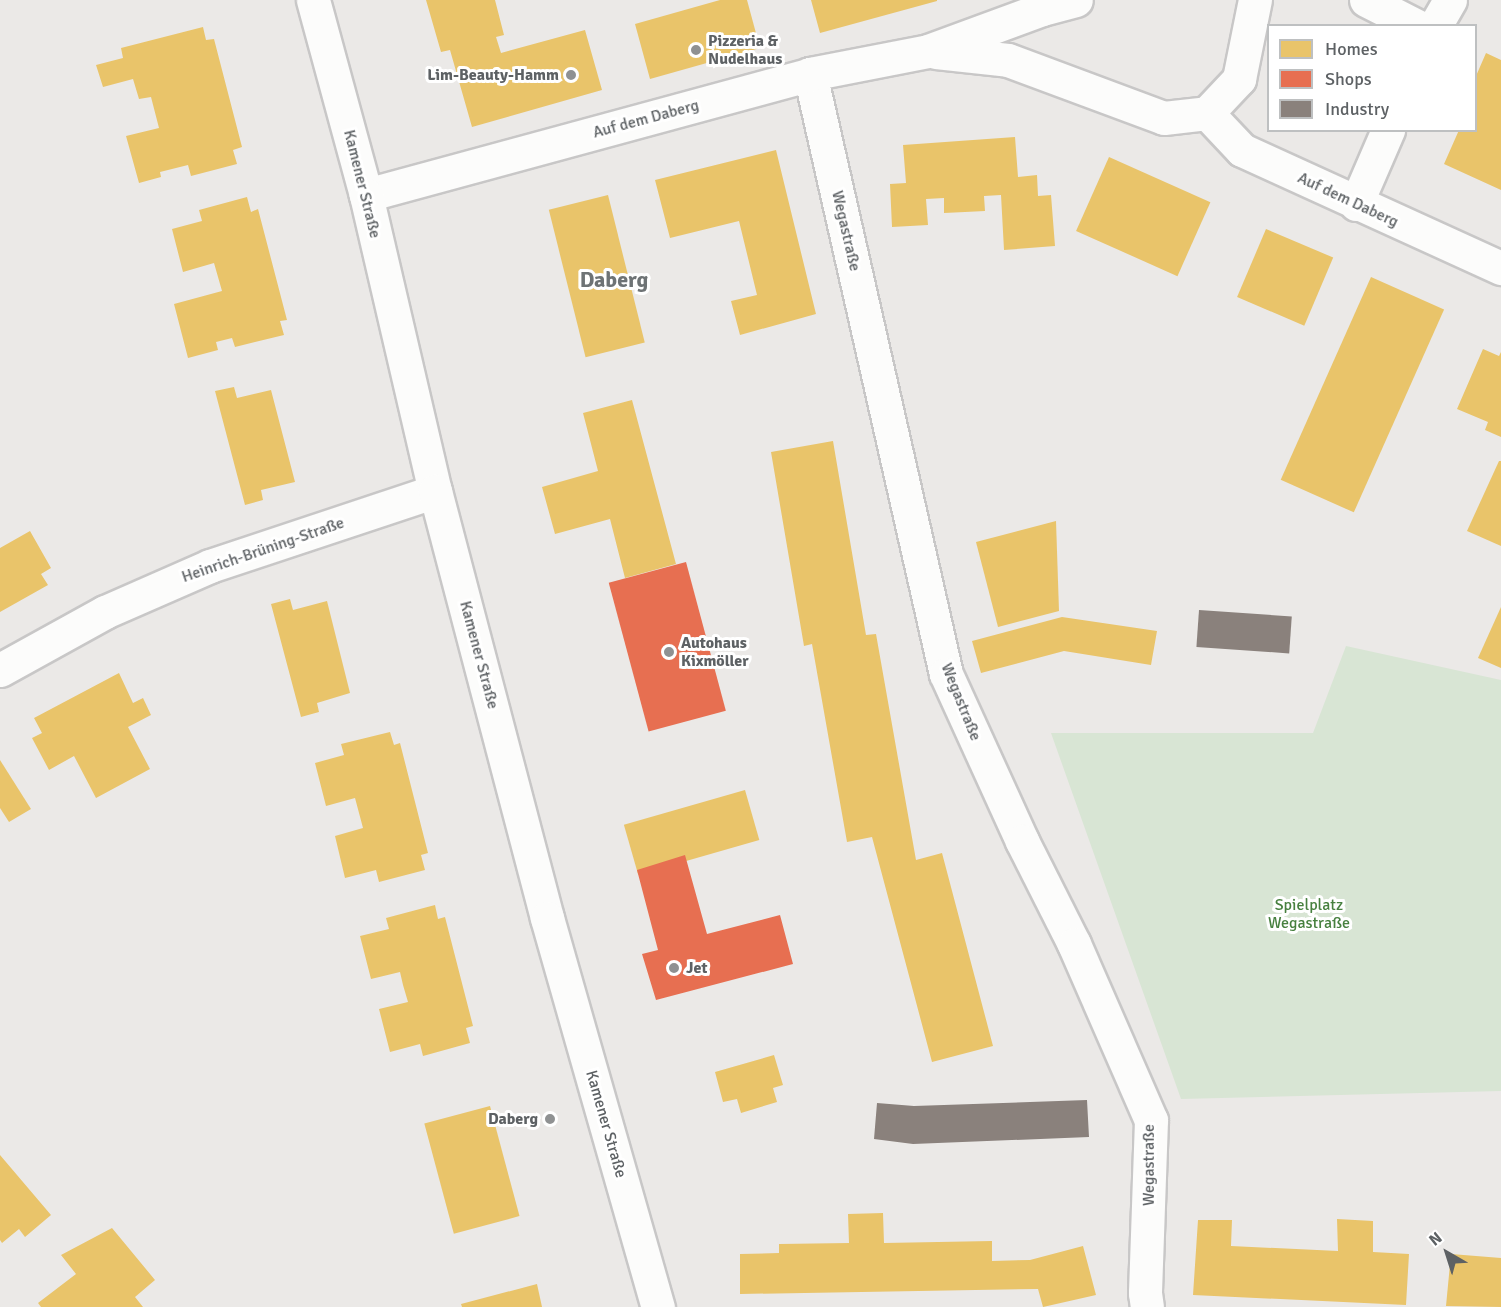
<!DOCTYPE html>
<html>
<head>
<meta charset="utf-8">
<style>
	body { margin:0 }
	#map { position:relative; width:1501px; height:1307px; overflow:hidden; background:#ebe9e7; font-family:Signika,sans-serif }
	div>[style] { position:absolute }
	.green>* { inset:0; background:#d8e5d4 }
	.homes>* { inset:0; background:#e9c46a; transform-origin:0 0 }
	.shops>* { inset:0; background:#e76f51; transform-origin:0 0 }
	.industry>* { inset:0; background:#8a817c; transform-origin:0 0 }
	.roads { filter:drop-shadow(2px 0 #c8c7c7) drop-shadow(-2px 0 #c8c7c7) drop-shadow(0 2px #c8c7c7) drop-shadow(0 -2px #c8c7c7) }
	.street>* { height:33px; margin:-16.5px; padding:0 16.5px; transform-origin:16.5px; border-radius:16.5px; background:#fcfcfb }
	.secondary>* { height:33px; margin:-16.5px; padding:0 16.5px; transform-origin:16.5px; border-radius:16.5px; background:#fcfcfb }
	.dots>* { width:16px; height:16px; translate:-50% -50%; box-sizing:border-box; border:3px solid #fff; border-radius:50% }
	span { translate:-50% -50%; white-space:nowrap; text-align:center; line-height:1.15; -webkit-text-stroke:6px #fff; paint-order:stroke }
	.poi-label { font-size:16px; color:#5d6164; font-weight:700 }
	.left { translate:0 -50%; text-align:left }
	.right { translate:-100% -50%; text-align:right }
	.street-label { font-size:16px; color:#5d6164 }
	.park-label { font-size:16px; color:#47803f }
	.district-label { font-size:22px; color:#6e7375; font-weight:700 }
	.legend { position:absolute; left:1267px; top:24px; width:210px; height:108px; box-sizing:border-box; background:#fff; border:2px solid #bec0c1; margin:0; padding:8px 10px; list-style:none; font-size:18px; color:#5d6164 }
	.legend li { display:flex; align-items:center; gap:12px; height:30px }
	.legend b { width:30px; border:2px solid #bec0c1 }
	.north { position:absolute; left:1417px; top:1223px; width:60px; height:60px; -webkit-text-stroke:4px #fff; paint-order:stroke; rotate:321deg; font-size:16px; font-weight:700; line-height:24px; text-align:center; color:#5d6164 }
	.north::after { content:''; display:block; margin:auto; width:21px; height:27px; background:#5d6164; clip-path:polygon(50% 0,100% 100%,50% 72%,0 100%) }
</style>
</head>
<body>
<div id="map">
	<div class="green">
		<div style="clip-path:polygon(1346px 646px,1501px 680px,1501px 1091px,1181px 1099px,1051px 733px,1313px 733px)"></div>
	</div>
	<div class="homes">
		<div style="clip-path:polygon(426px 0,495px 0,504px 35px,496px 37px,501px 53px,585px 30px,602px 90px,472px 127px,450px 50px,441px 52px)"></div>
		<div style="clip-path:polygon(720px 0,747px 0,760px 48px,650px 79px,635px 24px)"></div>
		<div style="clip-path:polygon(811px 0,937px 0,937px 1px,820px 33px)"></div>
		<div style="clip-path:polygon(203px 27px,206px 40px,214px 39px,242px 147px,233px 150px,237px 164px,191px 176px,188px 165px,160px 172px,161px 177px,139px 183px,126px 136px,159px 128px,151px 97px,139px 99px,133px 79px,103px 87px,96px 65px,123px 58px,121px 48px)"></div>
		<div style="clip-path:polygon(1486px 53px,1501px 60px,1501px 190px,1444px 164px,1459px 130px,1476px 130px,1476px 76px)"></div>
		<div style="clip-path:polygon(1015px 137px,1018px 177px,1037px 175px,1038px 196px,1051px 195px,1055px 246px,1004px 250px,1001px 195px,984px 196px,985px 211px,965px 212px,944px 213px,944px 198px,926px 199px,928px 225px,892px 227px,890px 184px,906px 183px,903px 145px)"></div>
		<div style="clip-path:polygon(776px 150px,816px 314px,740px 335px,731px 301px,757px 295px,739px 221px,670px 238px,655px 180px)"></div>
		<div style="left:1109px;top:157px;width:111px;height:81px;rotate:24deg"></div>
		<div style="left:608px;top:195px;width:152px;height:61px;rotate:76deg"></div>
		<div style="clip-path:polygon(247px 197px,251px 212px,258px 209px,287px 320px,280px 321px,284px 335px,235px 347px,232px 338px,216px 342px,218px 350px,188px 358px,174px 304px,222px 291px,214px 263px,183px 272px,172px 229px,202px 221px,199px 210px)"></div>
		<div style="left:1266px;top:229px;width:73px;height:74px;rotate:23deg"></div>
		<div style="left:1371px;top:277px;width:80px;height:222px;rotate:24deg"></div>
		<div style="clip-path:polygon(1483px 349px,1499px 356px,1501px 352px,1501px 437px,1485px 430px,1488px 422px,1457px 409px)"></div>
		<div style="clip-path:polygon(234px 387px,237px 398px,271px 390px,295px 482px,261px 490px,263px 500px,245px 505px,215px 391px)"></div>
		<div style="clip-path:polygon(632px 400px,676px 564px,625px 578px,610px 519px,555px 534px,542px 487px,598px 471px,583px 413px)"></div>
		<div style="clip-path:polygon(833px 441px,866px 635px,876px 634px,916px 860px,942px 853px,993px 1046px,932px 1062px,872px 837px,847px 842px,812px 644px,804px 646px,771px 452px)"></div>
		<div style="clip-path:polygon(1499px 461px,1501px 461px,1501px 546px,1467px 531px)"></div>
		<div style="clip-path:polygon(1056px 521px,1059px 611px,998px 627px,976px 542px)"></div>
		<div style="clip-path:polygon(30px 531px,51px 568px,41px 574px,48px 585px,0 612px,0 548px)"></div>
		<div style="clip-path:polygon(290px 599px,293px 610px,327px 601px,350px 693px,317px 703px,319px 712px,301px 717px,271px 604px)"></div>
		<div style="clip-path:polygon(1501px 607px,1501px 668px,1478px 658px)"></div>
		<div style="clip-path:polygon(1062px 617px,1157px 631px,1151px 665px,1064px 651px,981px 673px,972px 641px)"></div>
		<div style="clip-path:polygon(119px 673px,133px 703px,143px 698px,151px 715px,128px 727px,150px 769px,96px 798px,74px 756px,49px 770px,32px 738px,42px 733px,34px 718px)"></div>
		<div style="clip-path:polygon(390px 732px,394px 745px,400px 743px,428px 853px,421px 855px,425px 870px,379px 882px,376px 870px,345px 878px,335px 836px,363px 828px,355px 798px,326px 806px,315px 763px,344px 755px,341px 744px)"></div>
		<div style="clip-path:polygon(0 760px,31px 809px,9px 822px,0 808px)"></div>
		<div style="left:745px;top:790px;width:52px;height:126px;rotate:74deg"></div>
		<div style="clip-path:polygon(435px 905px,438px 919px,445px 917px,473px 1026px,466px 1028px,470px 1043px,423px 1056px,420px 1044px,390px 1052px,379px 1009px,408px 1002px,403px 985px,400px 972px,371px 979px,360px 936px,389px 929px,386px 918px)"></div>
		<div style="clip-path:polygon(774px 1055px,783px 1085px,773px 1088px,777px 1102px,741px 1113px,737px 1099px,723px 1102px,715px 1072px)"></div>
		<div style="left:490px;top:1106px;width:114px;height:68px;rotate:75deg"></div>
		<div style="clip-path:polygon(0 1155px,51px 1215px,25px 1237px,19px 1229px,2px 1243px,0 1240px)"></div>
		<div style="clip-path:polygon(883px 1213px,884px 1243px,992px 1241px,992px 1261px,1030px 1260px,1083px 1246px,1096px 1295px,1043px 1307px,1038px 1289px,740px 1294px,740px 1254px,779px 1253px,779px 1244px,849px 1243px,848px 1214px)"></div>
		<div style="clip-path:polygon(1337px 1219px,1373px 1221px,1373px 1252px,1409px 1254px,1406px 1305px,1193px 1295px,1198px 1220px,1232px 1220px,1231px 1246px,1338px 1251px)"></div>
		<div style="clip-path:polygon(112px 1228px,155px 1280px,135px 1297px,143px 1307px,41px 1307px,38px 1303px,76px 1274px,61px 1255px)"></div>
		<div style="clip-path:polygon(1451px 1254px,1501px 1258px,1501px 1307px,1446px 1306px)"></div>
		<div style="clip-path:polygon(537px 1284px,542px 1307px,462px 1307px,461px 1304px)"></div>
	</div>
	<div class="shops">
		<div style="left:686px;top:562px;width:154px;height:80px;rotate:75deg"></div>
		<div style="clip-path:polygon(685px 855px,707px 934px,780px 915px,793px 964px,656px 1000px,642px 954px,658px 950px,637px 870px)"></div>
	</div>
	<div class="industry">
		<div style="left:1199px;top:610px;width:93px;height:37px;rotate:4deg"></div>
		<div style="clip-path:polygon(1087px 1100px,1089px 1137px,913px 1144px,874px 1139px,877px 1103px,914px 1106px)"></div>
	</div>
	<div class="roads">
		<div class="street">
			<div style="left:1366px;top:0;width:57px;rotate:27deg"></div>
			<div style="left:1435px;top:26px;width:30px;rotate:-60deg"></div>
			<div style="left:936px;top:52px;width:72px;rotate:6.3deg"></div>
			<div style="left:1008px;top:60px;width:166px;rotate:20.4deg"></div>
			<div style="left:1164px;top:118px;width:43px;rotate:-6.6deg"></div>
			<div style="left:1207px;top:113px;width:47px;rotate:-46.7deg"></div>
			<div style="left:1239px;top:79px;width:81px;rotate:-78.6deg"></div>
			<div style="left:810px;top:74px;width:615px;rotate:77.23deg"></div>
			<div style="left:946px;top:674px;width:183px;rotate:65.5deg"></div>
			<div style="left:1022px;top:841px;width:115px;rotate:63.2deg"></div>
			<div style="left:1074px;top:944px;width:192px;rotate:66.4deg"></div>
			<div style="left:1151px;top:1120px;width:173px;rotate:92deg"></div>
			<div style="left:1145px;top:1293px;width:14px;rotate:82deg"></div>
			<div style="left:1207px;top:113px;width:51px;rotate:46.6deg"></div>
			<div style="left:1242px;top:150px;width:285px;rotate:24.5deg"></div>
			<div style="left:366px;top:195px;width:460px;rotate:-15.2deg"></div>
			<div style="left:810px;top:74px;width:120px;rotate:-11deg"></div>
			<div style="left:928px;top:51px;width:121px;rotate:-20.2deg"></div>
			<div style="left:1042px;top:9px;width:35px;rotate:-15deg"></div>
			<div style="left:1356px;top:204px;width:81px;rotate:-66.6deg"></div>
			<div style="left:0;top:670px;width:120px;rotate:-28.9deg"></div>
			<div style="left:105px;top:612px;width:115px;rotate:-23.7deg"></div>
			<div style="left:210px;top:566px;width:237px;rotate:-18.4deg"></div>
		</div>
		<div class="secondary">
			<div style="left:313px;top:0;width:202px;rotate:74.8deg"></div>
			<div style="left:366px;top:195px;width:304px;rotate:76.9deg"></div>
			<div style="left:435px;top:491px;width:441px;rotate:75.3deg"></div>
			<div style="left:547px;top:918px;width:405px;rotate:74.1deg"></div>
		</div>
	</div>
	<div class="dots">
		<div style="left:696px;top:50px;background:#8f9192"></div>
		<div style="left:571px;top:75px;background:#8f9192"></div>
		<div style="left:669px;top:652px;background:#8f9192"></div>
		<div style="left:674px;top:968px;background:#8f9192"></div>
		<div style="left:550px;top:1119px;background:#8f9192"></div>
	</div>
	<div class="poi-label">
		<span class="left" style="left:708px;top:50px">Pizzeria &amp;<br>Nudelhaus</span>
		<span class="right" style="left:559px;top:75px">Lim-Beauty-Hamm</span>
		<span class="left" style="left:681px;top:652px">Autohaus<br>Kixmöller</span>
		<span class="left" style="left:686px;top:968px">Jet</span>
		<span class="right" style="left:538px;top:1119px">Daberg</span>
	</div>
	<div class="street-label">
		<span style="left:646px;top:119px;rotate:-15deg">Auf dem Daberg</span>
		<span style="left:362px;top:184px;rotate:76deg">Kamener Straße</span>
		<span style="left:1348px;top:200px;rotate:25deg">Auf dem Daberg</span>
		<span style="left:846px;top:231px;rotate:77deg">Wegastraße</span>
		<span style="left:263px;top:550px;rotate:-19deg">Heinrich-Brüning-Straße</span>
		<span style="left:479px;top:655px;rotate:75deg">Kamener Straße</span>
		<span style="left:961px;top:702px;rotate:68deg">Wegastraße</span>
		<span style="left:606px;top:1124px;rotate:74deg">Kamener Straße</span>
		<span style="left:1149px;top:1165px;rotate:-90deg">Wegastraße</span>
	</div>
	<div class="park-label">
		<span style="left:1309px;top:914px">Spielplatz<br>Wegastraße</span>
	</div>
	<div class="district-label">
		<span style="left:614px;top:280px">Daberg</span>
	</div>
	<ul class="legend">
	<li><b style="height:16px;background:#e9c46a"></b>Homes</li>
	<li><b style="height:16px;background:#e76f51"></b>Shops</li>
	<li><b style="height:16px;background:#8a817c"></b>Industry</li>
	</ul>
	<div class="north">N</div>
</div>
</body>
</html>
